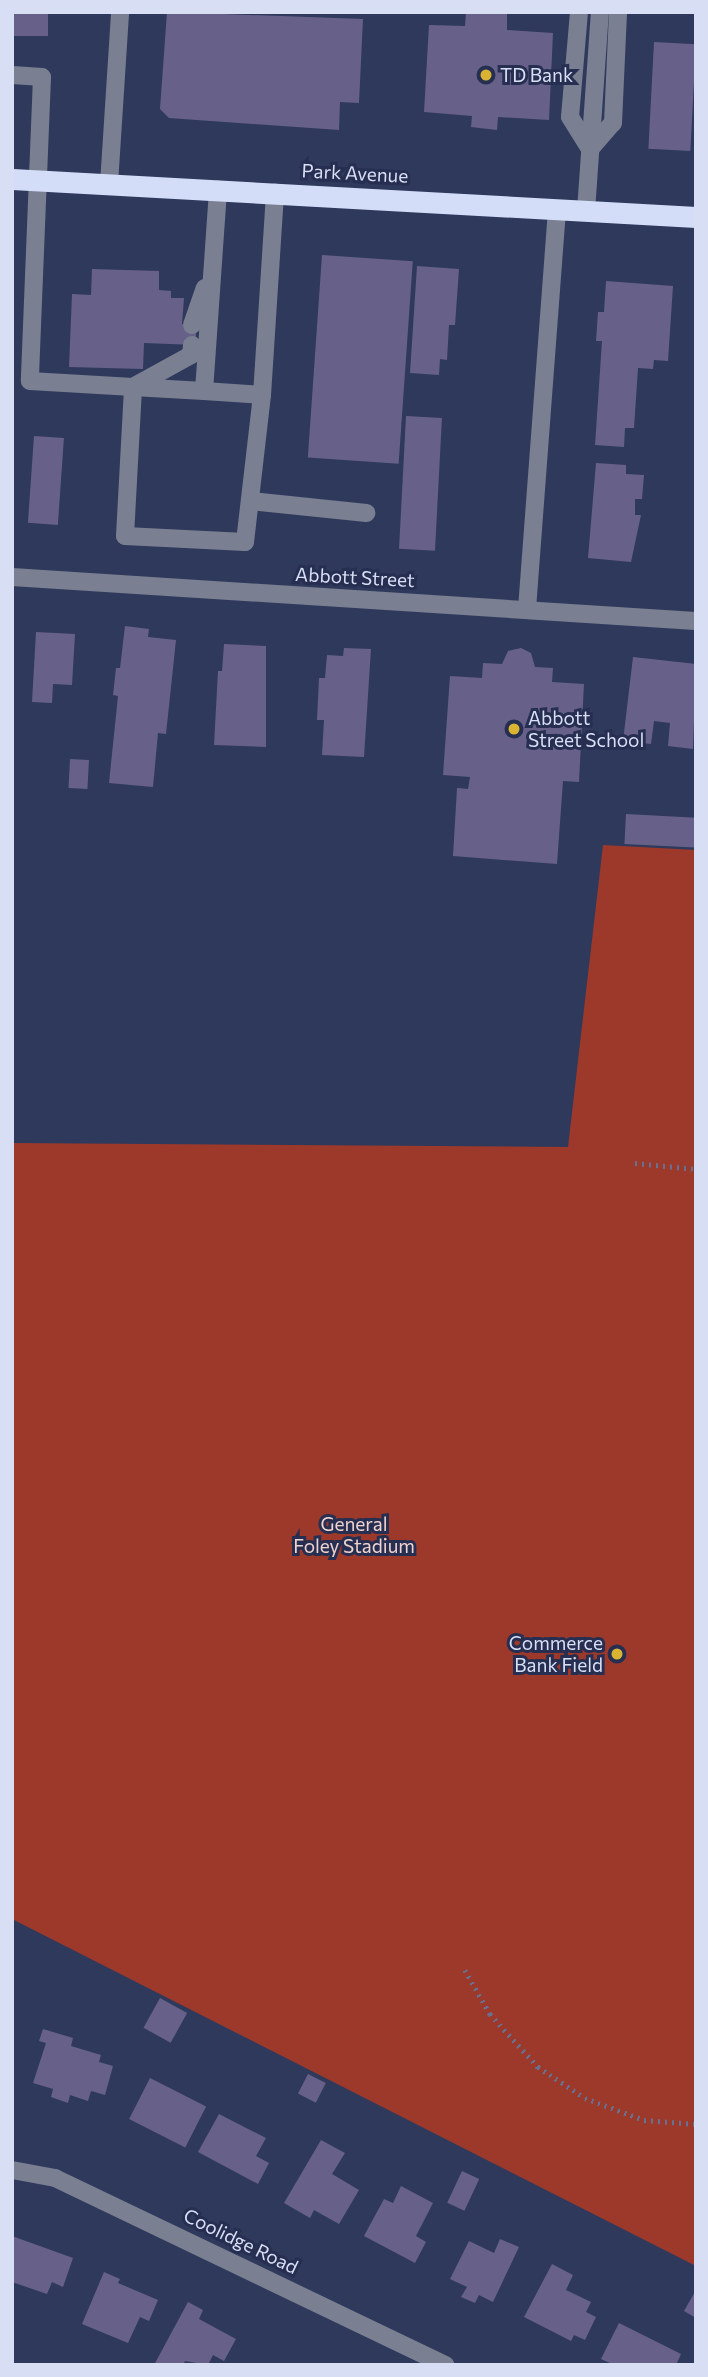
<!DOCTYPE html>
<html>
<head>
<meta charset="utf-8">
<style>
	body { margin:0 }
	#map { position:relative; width:708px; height:2377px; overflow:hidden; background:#2f395c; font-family:Commissioner,sans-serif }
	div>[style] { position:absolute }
	.green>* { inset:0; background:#9c392b }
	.building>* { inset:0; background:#676189; transform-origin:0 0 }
	.path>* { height:4.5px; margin-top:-2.25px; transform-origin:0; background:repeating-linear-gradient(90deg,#687190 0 2px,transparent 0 7px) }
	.minor>* { height:18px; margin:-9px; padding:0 9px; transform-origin:9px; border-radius:9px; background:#7a8091 }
	.highway>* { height:21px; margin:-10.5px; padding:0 10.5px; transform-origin:10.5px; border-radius:10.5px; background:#d4ddf8 }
	.dots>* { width:19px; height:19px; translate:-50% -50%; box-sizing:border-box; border:4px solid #262f51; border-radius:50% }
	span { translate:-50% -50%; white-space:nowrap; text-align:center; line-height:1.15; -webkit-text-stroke:6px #262f51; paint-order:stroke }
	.poi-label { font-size:19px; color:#d8dff5 }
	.left { translate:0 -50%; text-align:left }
	.right { translate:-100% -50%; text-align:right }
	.street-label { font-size:19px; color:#d8dff5 }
	.park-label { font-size:19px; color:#f0d3ce }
	.frame { position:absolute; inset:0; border:14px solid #d8dff5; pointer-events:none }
</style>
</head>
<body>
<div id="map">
	<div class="green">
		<div style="clip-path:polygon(603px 845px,696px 850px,696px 2266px,12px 1919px,12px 1143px,568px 1147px)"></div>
	</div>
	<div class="building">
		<div style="left:12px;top:12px;width:36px;height:24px"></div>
		<div style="clip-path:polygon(167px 12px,363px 19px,359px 103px,340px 102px,339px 130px,169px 118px,160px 109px)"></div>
		<div style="clip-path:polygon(466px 12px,507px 12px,507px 30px,553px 33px,549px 120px,498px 117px,497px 130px,471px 127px,472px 116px,424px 112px,429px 25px,465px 26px)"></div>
		<div style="left:654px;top:42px;width:42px;height:107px;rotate:3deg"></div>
		<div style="left:322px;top:255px;width:91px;height:203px;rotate:4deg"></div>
		<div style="clip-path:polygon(417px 266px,459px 269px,455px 325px,449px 325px,447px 360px,440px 359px,439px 375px,410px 373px)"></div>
		<div style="clip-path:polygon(92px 269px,159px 271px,159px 290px,171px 291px,171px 298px,184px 298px,182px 324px,196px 325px,196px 345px,144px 343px,143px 369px,69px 367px,72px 294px,91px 295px)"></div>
		<div style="clip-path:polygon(606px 281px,673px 286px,668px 361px,654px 360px,653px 369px,638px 368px,634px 428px,625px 428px,624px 447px,595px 445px,602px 341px,596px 341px,598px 312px,604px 312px)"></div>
		<div style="left:406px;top:416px;width:36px;height:133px;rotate:3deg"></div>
		<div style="left:34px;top:436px;width:30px;height:87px;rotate:4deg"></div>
		<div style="clip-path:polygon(596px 463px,626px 465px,626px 474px,644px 475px,642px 499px,635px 499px,635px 515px,641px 515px,631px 562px,588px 558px)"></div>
		<div style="clip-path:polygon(125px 626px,149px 629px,148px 637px,176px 640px,166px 734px,158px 733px,153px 787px,109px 783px,118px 696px,113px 695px,116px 668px,120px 668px)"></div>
		<div style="clip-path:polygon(36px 632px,75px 634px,72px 685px,53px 684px,52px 703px,32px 702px)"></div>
		<div style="clip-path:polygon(224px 644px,266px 646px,266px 747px,214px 745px,218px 671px,222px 671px)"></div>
		<div style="clip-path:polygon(344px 648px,371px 649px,364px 757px,322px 755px,324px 720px,317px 720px,319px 678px,325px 678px,327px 655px,343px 656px)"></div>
		<div style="clip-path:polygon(521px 648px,531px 653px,535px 667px,553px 668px,552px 682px,584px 684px,579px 782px,563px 781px,557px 864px,453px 856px,457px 788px,468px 789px,470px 777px,443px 775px,450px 676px,482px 678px,483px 663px,502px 664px,508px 651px)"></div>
		<div style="clip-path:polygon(633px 657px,696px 664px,693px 749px,668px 746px,670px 723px,654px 721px,651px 744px,623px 741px)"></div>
		<div style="left:70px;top:759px;width:19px;height:29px;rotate:3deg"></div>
		<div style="left:626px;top:814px;width:70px;height:30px;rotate:3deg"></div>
		<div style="left:160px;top:1998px;width:31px;height:34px;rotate:29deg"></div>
		<div style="clip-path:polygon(43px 2029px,73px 2038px,71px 2046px,101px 2055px,99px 2062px,113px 2066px,105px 2095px,91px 2091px,88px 2101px,70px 2095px,68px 2103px,51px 2097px,53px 2089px,33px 2083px,46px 2043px,39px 2041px)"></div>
		<div style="left:308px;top:2074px;width:20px;height:22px;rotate:27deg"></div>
		<div style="left:150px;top:2078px;width:63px;height:46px;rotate:27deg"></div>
		<div style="clip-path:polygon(219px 2114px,266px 2138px,256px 2156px,269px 2163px,258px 2184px,198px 2152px)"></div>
		<div style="clip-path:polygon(321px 2140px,345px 2153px,332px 2174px,359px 2190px,339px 2224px,314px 2210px,310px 2218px,284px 2203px)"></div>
		<div style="left:462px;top:2171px;width:19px;height:35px;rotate:25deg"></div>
		<div style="clip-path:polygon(401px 2186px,433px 2203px,416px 2236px,426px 2242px,415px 2263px,364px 2236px,384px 2199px,393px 2203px)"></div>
		<div style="clip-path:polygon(12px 2236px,73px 2258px,63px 2287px,52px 2282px,47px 2294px,12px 2282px)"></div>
		<div style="clip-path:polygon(500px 2239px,519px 2247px,493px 2302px,479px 2295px,475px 2303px,461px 2297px,467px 2287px,450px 2279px,469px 2241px,494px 2253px)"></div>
		<div style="clip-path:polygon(552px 2264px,573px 2275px,566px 2290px,591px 2302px,586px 2312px,596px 2317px,585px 2340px,574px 2335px,571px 2341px,524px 2317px)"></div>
		<div style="clip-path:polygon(104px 2272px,120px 2279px,118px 2283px,158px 2300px,149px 2321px,140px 2317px,128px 2343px,82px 2324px)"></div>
		<div style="clip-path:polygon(696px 2290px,696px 2318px,684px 2311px)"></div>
		<div style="clip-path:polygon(188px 2302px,203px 2310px,199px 2319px,236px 2339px,224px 2361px,213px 2355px,208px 2365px,185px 2361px,183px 2365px,154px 2365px)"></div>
		<div style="clip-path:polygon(619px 2323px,681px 2354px,676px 2365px,614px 2365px,601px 2359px)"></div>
	</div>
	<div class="path">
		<div style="left:635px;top:1163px;width:61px;rotate:5.6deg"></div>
		<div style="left:465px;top:1970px;width:51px;rotate:60.4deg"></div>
		<div style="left:490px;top:2014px;width:72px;rotate:47.8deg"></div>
		<div style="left:538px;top:2067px;width:56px;rotate:33.4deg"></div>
		<div style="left:585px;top:2098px;width:63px;rotate:20.4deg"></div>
		<div style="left:644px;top:2120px;width:52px;rotate:4.4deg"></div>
	</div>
	<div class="minor">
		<div style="left:579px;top:12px;width:105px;rotate:94.9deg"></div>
		<div style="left:570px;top:117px;width:38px;rotate:58deg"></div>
		<div style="left:590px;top:149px;width:35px;rotate:-49deg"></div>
		<div style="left:613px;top:123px;width:111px;rotate:-87.4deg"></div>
		<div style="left:12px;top:75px;width:30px;rotate:4deg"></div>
		<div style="left:42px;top:77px;width:304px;rotate:92.3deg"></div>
		<div style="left:30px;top:381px;width:103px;rotate:3.3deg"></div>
		<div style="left:133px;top:387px;width:71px;rotate:3.2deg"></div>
		<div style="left:204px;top:391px;width:58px;rotate:3.9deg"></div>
		<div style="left:262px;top:395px;width:148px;rotate:96.6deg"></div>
		<div style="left:245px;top:542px;width:120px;rotate:-177.1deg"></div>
		<div style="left:125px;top:536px;width:149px;rotate:-86.9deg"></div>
		<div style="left:109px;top:184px;width:172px;rotate:-86.3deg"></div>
		<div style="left:586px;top:211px;width:199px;rotate:-86deg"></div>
		<div style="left:192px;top:325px;width:39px;rotate:-71deg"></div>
		<div style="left:133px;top:387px;width:66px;rotate:-28.9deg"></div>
		<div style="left:191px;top:355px;width:10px;rotate:-84deg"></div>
		<div style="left:204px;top:391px;width:202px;rotate:-86deg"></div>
		<div style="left:262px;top:395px;width:203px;rotate:-86.3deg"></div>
		<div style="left:250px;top:501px;width:117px;rotate:5.9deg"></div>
		<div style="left:12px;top:577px;width:685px;rotate:3.68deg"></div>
		<div style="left:527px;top:609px;width:399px;rotate:-85.7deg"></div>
		<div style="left:12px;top:2170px;width:44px;rotate:10.5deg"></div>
		<div style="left:55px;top:2178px;width:433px;rotate:25.6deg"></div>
	</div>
	<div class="highway">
		<div style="left:12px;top:179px;width:685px;rotate:3.18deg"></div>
	</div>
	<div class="dots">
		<div style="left:486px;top:75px;background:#dab333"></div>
		<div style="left:514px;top:729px;background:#dab333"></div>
		<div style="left:617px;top:1654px;background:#dab333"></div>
	</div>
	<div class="poi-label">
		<span class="left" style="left:500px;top:75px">TD Bank</span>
		<span class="left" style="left:528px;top:729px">Abbott<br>Street School</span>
		<span class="right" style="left:603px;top:1654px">Commerce<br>Bank Field</span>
	</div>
	<div class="street-label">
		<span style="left:355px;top:173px;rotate:3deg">Park Avenue</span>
		<span style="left:355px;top:577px;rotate:3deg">Abbott Street</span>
		<span style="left:241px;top:2241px;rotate:26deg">Coolidge Road</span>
	</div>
	<div class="park-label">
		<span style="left:354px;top:1535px">General<br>Foley Stadium</span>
	</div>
	<div class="frame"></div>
</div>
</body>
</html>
